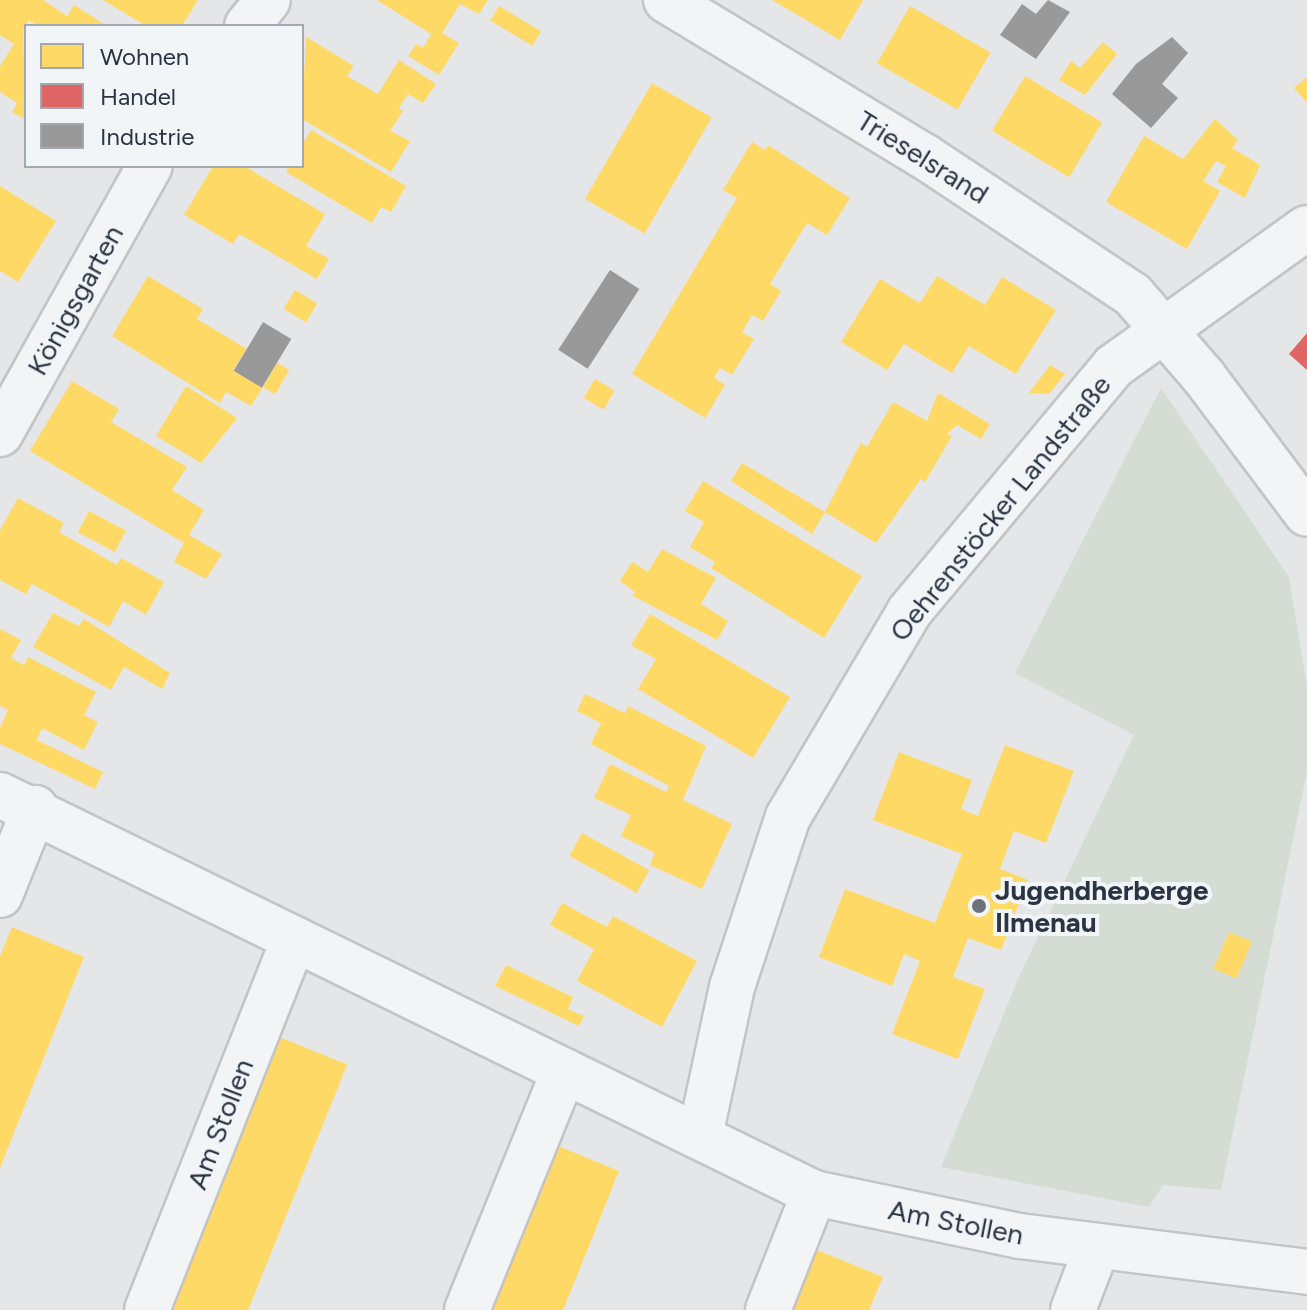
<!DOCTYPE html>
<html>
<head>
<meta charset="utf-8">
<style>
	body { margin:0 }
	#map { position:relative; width:1307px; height:1310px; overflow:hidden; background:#e4e6e8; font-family:Figtree,sans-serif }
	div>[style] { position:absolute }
	.green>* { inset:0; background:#d5dcd4 }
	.homes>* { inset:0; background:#ffd966; transform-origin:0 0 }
	.shops>* { inset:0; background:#e06666 }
	.industry>* { inset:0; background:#999; transform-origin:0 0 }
	.roads { filter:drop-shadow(2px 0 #c2c4c6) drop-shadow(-2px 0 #c2c4c6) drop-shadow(0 2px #c2c4c6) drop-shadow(0 -2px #c2c4c6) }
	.minor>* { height:44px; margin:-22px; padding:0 22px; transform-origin:22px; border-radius:22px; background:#f3f4f6 }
	.dots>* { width:22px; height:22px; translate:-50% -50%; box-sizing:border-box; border:4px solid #f2f5f8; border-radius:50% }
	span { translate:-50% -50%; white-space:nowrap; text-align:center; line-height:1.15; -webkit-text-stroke:8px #f2f5f8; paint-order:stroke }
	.street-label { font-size:28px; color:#2b3442 }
	.poi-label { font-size:28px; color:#2b3442; font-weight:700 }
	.left { translate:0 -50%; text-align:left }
	.legend { position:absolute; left:24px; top:24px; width:280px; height:144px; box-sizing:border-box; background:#f2f5f8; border:2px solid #a2a8af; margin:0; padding:10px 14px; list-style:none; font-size:24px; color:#2b3442 }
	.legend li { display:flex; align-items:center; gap:16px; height:40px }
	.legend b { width:40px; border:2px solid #a2a8af }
</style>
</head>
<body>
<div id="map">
	<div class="green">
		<div style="clip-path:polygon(1161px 388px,1289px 577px,1307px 686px,1307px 771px,1221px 1190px,1163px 1185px,1149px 1207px,941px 1167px,1018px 979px,1134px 735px,1015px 673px)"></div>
	</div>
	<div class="homes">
		<div style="clip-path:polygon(0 0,43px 0,67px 16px,74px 5px,107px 26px,38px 26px,29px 20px,23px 31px,26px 120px,12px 112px,17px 103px,0 92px,0 66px,14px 44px,0 35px)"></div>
		<div style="clip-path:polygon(103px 0,198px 0,182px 26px,146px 26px)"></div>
		<div style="clip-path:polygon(377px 0,488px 0,479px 14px,460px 4px,442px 33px,459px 43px,439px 75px,408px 56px,416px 44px,423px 48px,431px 34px)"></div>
		<div style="clip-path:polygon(772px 0,863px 0,840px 40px)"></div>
		<div style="left:499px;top:6px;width:49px;height:17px;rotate:31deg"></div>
		<div style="left:910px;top:6px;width:93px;height:66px;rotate:30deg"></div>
		<div style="clip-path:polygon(306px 37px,354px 66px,347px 76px,378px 94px,399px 60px,436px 84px,423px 103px,408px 94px,399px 108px,403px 111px,390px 131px,410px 141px,391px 172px,302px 119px)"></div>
		<div style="clip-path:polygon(1103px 42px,1117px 54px,1085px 95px,1059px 80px,1071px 61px,1080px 68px)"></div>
		<div style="left:1025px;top:76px;width:90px;height:64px;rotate:31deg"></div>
		<div style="clip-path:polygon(1307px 77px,1307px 103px,1294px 88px)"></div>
		<div style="left:652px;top:83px;width:69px;height:134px;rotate:30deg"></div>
		<div style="clip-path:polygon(1215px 119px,1238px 140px,1232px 148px,1260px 165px,1245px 198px,1217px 182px,1226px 166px,1216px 161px,1203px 181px,1220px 191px,1187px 249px,1106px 202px,1144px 136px,1183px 159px)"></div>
		<div style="clip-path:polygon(311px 130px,406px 186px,391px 212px,381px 207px,372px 223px,286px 172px,289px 166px,302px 166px,302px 145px)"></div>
		<div style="clip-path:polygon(752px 142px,765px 150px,768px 145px,850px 198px,827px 235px,807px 223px,770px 284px,781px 291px,763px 321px,752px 315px,742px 332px,754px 339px,732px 375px,720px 368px,714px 378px,725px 385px,705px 418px,632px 374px,737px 198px,723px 190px)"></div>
		<div style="clip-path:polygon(213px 166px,244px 166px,325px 214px,306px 246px,329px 259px,317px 279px,239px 234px,233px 244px,184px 215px)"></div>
		<div style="clip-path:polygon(0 186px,56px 221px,18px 282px,0 271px)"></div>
		<div style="clip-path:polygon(148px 276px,203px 309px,197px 319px,247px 349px,233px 370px,263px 387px,251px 406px,226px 392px,220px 403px,112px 336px)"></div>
		<div style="clip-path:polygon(937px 276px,985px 305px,1002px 277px,1056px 310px,1016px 374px,969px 346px,952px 373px,904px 344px,887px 370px,841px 342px,880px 279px,920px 303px)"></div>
		<div style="left:295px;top:290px;width:26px;height:22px;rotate:31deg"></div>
		<div style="left:277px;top:363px;width:14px;height:28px;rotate:30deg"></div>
		<div style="clip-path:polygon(1050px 365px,1065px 374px,1049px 394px,1029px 393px)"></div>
		<div style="left:595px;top:379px;width:23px;height:22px;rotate:31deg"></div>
		<div style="clip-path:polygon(72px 381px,119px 409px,111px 422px,187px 467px,172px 490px,204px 510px,189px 535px,222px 554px,206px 579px,174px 562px,184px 543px,30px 451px)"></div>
		<div style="clip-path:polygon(186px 386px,237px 418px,201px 463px,156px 436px)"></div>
		<div style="clip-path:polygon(938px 393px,990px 424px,981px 439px,957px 425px,947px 434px,952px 436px,925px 482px,921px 479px,876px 543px,825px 512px,812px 534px,731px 481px,742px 463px,825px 512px,861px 443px,867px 447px,893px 402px,927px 421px)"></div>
		<div style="clip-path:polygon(703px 481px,862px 576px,824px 638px,711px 568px,715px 562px,690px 547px,704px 522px,685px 511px)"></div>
		<div style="clip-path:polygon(18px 498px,64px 523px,59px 532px,117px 565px,121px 558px,164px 582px,146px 615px,123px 601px,109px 627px,32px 584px,26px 594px,0 580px,0 530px)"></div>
		<div style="left:89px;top:511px;width:42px;height:24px;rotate:28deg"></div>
		<div style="clip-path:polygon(662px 549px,716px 578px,701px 604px,728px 621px,717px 640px,633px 596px,635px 592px,620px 581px,632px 562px,648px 572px)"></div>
		<div style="clip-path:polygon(53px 613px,79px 626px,84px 619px,170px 673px,162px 689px,124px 667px,111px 690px,33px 647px)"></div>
		<div style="clip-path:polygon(650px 614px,790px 697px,753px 758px,638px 689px,656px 659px,631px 645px)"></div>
		<div style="clip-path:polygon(0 629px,21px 640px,11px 658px,24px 665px,28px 657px,96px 692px,84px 715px,98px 722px,84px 750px,42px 728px,37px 740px,103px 772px,95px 789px,0 744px,0 727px,8px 710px,0 706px)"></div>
		<div style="clip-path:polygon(585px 694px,625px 713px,628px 706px,706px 746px,683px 800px,732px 824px,702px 889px,650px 865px,655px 853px,621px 836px,631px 815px,594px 798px,610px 764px,666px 792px,669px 786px,591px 744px,601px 723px,577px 711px)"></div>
		<div style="clip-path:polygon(1005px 745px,1074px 771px,1046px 843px,1014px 831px,1000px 869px,1028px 880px,1001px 950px,968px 938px,953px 977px,985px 989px,958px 1059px,892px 1034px,920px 961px,904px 954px,892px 986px,819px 957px,845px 889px,935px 923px,962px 854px,873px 820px,899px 752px,972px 780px,961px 809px,978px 816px)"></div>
		<div style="left:582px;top:833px;width:77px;height:26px;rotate:29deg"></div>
		<div style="clip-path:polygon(562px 903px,607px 927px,613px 916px,697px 961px,662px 1027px,577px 981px,594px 949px,550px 925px)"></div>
		<div style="clip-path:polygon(12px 927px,84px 957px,0 1168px,0 956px)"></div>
		<div style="left:1229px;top:932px;width:25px;height:40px;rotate:23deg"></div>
		<div style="clip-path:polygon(506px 965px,573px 997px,568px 1009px,584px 1016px,579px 1026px,495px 986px)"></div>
		<div style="left:274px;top:1035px;width:79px;height:296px;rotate:22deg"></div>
		<div style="clip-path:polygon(546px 1141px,619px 1171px,589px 1246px,563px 1310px,479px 1310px)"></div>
		<div style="clip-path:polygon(810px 1247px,883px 1277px,869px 1310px,785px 1310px)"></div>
	</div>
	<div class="shops">
		<div style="clip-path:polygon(1307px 333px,1307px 370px,1289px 354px)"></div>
	</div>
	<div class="industry">
		<div style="clip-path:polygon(1048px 0,1070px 12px,1036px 59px,1000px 35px,1022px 4px,1036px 14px)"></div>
		<div style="clip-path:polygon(1172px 37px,1188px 53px,1162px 84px,1178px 98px,1151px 128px,1112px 94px,1136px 64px)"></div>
		<div style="left:610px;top:270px;width:35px;height:95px;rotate:33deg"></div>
		<div style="left:263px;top:322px;width:33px;height:57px;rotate:31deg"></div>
	</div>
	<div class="roads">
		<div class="minor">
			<div style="left:666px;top:0;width:301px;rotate:31.2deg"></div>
			<div style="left:924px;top:156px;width:251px;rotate:33.6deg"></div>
			<div style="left:1133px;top:295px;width:108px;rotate:49.1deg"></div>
			<div style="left:1204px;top:377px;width:171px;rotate:53.1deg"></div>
			<div style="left:247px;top:26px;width:33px;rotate:-51deg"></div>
			<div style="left:0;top:434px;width:307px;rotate:-60.8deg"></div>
			<div style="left:0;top:795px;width:906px;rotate:26.06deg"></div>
			<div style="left:814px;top:1193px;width:210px;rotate:11.8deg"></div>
			<div style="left:1020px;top:1236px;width:289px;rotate:7.1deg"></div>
			<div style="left:0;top:895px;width:94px;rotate:-68.1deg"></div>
			<div style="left:700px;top:1136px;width:152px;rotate:-77.9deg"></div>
			<div style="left:732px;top:987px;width:179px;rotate:-71.8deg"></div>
			<div style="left:788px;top:817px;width:238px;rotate:-59.4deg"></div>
			<div style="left:909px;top:612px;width:320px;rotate:-50.2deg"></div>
			<div style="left:1114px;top:366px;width:237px;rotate:-35.6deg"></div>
			<div style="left:147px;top:1310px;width:399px;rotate:-68.4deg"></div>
			<div style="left:467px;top:1310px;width:258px;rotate:-67.9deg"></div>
			<div style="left:768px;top:1310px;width:126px;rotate:-68.5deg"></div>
			<div style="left:1073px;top:1310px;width:67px;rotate:-69.1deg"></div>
		</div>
	</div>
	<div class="dots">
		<div style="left:979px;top:906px;background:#6c727c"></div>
	</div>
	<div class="street-label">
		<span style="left:923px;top:157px;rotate:32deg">Trieselsrand</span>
		<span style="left:75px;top:300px;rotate:-61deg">Königsgarten</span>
		<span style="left:1000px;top:508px;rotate:-51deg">Oehrenstöcker Landstraße</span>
		<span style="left:220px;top:1124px;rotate:-69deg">Am Stollen</span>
		<span style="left:956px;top:1222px;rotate:11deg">Am Stollen</span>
	</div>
	<div class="poi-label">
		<span class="left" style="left:995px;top:906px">Jugendherberge<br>Ilmenau</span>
	</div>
	<ul class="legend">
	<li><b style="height:22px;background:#ffd966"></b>Wohnen</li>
	<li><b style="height:22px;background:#e06666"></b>Handel</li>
	<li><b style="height:22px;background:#999"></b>Industrie</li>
	</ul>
</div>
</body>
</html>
